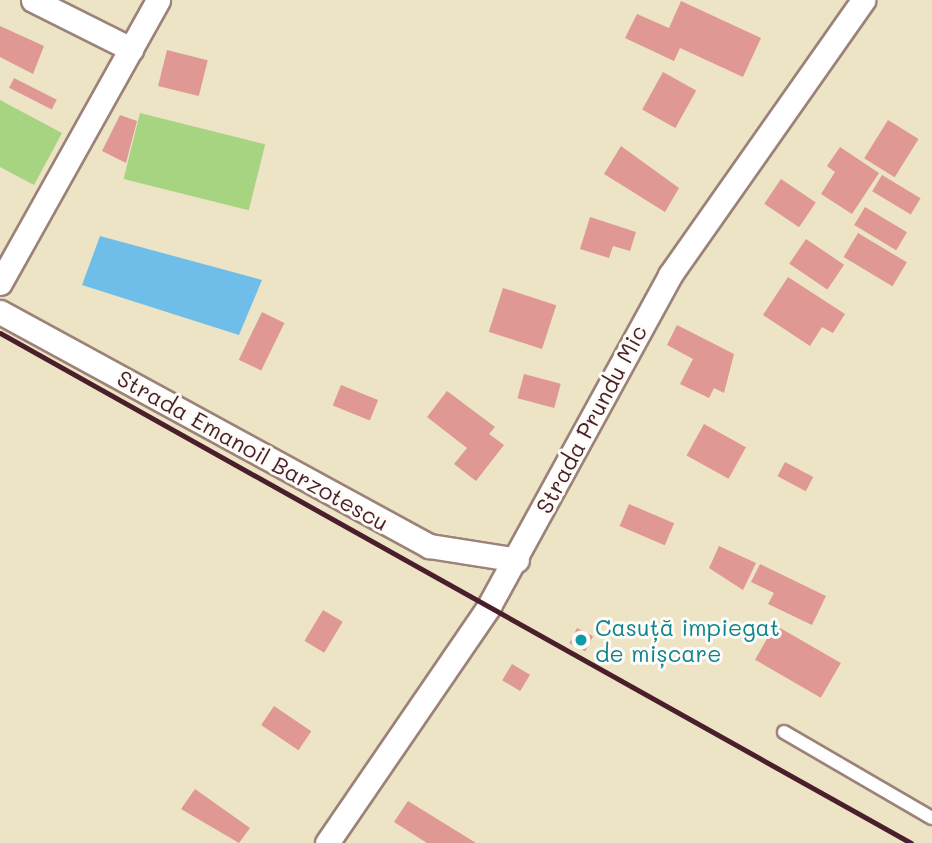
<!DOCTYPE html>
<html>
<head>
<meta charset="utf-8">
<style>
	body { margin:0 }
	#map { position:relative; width:932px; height:843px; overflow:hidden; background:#ede4c5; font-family:Mali,sans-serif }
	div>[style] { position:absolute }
	.green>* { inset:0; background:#a7d481; transform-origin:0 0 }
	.water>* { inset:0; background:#6ebee9 }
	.building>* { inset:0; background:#df9893; transform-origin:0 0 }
	.roads { filter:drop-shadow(2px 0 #9c8278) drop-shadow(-2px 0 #9c8278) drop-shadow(0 2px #9c8278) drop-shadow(0 -2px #9c8278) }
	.lane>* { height:12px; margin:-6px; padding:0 6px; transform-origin:6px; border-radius:6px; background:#fff }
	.street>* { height:23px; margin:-11.5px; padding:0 11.5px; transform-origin:11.5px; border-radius:11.5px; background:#fff }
	.rail>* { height:5px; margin:-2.5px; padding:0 2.5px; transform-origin:2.5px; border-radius:2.5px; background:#4a1f2b }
	.dots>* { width:19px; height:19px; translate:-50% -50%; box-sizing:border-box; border:4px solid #fdfcf7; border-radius:50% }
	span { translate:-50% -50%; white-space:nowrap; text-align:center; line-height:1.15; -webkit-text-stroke:6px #fdfcf7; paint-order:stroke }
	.street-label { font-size:23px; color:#4a1f2b }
	.culture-label { font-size:23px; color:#0d838f }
	.left { translate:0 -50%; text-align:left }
</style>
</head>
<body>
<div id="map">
	<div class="green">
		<div style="clip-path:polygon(0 100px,62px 133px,34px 185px,0 167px)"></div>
		<div style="left:140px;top:113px;width:129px;height:68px;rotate:14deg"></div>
	</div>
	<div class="water">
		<div style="clip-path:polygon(100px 236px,262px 280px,239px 335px,82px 285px)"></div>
	</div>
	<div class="building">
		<div style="clip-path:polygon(681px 1px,761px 38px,743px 77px,680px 48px,674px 61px,625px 38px,637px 14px,669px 28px)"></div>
		<div style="clip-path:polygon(0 26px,44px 46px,33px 74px,0 57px)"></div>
		<div style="left:167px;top:50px;width:42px;height:37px;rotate:14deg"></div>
		<div style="left:663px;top:72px;width:38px;height:43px;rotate:29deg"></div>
		<div style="left:14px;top:78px;width:48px;height:11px;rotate:27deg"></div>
		<div style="clip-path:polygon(120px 115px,137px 121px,126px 163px,102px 151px)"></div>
		<div style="left:888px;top:120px;width:36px;height:45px;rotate:32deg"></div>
		<div style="clip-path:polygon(621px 146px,679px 188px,665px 212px,604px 174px)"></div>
		<div style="clip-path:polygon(840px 147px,879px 173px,852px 214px,821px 194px,835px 172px,827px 166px)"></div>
		<div style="left:882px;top:175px;width:45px;height:19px;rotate:31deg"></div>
		<div style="left:781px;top:179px;width:42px;height:30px;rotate:34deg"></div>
		<div style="left:865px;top:207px;width:49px;height:21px;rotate:31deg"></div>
		<div style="clip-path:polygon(590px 217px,636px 232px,630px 251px,613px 246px,609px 258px,580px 249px)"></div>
		<div style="left:858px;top:233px;width:57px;height:28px;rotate:31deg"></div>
		<div style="left:806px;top:239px;width:46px;height:30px;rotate:34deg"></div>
		<div style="clip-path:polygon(788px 277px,845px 314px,833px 333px,822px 327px,810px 346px,763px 315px)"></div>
		<div style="left:503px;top:288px;width:56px;height:46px;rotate:18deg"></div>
		<div style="left:262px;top:312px;width:25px;height:53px;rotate:26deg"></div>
		<div style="clip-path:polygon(677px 325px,734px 354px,724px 393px,714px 388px,709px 398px,680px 384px,693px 359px,667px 345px)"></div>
		<div style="left:524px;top:374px;width:38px;height:25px;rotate:15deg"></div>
		<div style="left:341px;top:385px;width:40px;height:22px;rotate:22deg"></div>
		<div style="clip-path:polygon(447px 391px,495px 427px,489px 434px,504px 445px,476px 481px,454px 464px,467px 448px,427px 417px)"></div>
		<div style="left:704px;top:424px;width:48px;height:36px;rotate:29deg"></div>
		<div style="left:785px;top:462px;width:32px;height:16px;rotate:28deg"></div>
		<div style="left:629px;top:504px;width:49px;height:24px;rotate:23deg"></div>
		<div style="clip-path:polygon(719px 546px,756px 563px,743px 590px,709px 568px)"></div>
		<div style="clip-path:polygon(760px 564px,826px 596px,812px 625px,768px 604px,774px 593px,751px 582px)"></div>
		<div style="left:323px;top:610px;width:23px;height:36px;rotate:31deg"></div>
		<div style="left:775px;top:625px;width:76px;height:40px;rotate:30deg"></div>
		<div style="left:577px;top:628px;width:18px;height:17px;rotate:27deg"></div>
		<div style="left:512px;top:664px;width:21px;height:19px;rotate:31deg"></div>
		<div style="left:274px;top:706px;width:45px;height:23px;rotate:34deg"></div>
		<div style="clip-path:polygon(195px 789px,250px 828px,239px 843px,181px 809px)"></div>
		<div style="clip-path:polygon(408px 801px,476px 843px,427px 843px,394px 822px)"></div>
	</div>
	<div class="roads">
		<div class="lane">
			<div style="left:784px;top:732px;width:171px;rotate:30.2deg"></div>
		</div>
		<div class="street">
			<div style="left:33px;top:0;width:110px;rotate:26.6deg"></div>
			<div style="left:0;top:283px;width:324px;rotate:-60.8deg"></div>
			<div style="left:0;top:312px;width:489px;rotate:28.6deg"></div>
			<div style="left:429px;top:546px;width:89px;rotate:9deg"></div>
			<div style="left:327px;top:843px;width:287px;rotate:-55.6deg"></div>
			<div style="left:489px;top:606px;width:377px;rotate:-61.3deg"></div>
			<div style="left:670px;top:275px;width:336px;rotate:-54.9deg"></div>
		</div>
	</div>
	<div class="rail">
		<div style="left:0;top:333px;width:1044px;rotate:29.24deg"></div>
	</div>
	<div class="dots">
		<div style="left:581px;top:640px;background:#0f9aa8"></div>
	</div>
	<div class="street-label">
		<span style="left:591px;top:419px;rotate:-62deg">Strada Prundu Mic</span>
		<span style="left:253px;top:450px;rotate:29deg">Strada Emanoil Barzotescu</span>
	</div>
	<div class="culture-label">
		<span class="left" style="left:595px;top:640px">Casuță impiegat<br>de mișcare</span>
	</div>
</div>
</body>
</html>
